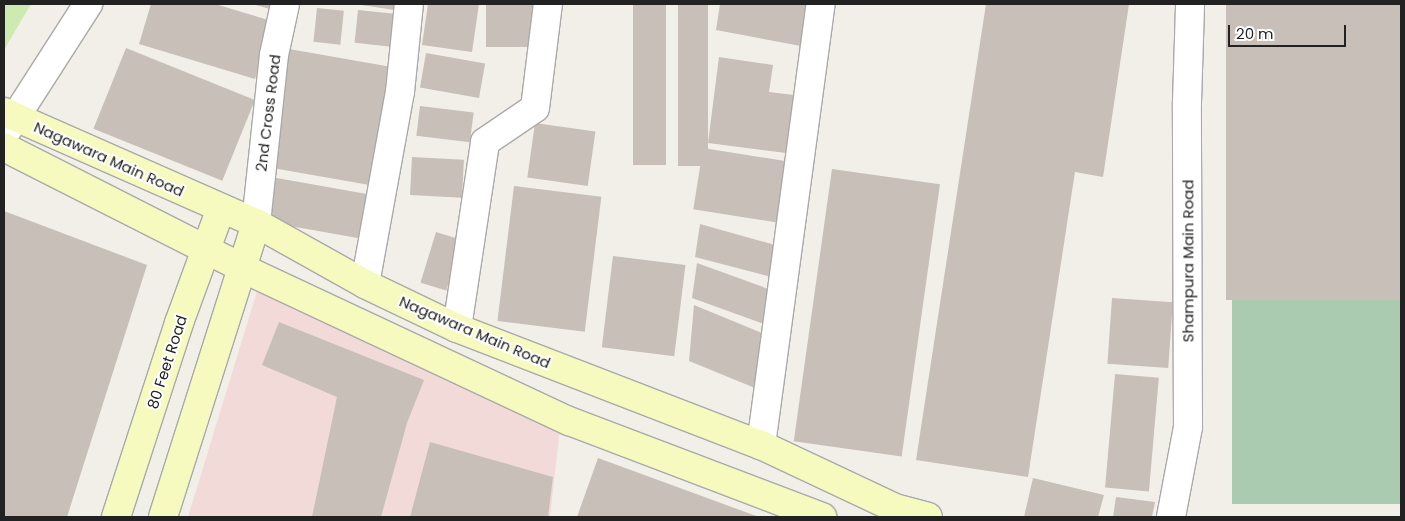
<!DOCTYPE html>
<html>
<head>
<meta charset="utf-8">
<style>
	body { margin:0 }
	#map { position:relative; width:1405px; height:521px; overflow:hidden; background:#f2efe9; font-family:Poppins,sans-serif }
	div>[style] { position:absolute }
	.commercial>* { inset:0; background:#f2dad9 }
	.grass>* { inset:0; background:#cdebb0 }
	.cemetery>* { inset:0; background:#aacbaf; transform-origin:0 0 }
	.building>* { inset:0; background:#c7bfb8; transform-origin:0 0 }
	.roads { filter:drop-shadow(1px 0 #a9a9a9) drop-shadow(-1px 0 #a9a9a9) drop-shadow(0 1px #a9a9a9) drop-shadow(0 -1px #a9a9a9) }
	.minor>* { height:28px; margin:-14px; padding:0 14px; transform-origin:14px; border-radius:14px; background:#fff }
	.tertiary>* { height:28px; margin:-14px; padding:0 14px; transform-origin:14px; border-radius:14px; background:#fff }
	.secondary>* { height:28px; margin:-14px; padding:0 14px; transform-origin:14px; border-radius:14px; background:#f7fabf }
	span { translate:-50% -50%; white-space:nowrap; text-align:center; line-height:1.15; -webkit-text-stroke:4px #fff; paint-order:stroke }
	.street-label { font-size:15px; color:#222 }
	.frame { position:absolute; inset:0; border:5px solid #222; pointer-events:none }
	.scale { position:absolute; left:1228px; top:25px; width:118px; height:22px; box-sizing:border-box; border:2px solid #222; border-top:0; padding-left:6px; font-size:15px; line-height:18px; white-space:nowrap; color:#222; -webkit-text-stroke:4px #fff; paint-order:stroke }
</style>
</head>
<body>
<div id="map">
	<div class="commercial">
		<div style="clip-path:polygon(258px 288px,560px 429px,550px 517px,188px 517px)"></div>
	</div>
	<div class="grass">
		<div style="clip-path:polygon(4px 4px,31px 4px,4px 50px)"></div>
	</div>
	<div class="cemetery">
		<div style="left:1401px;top:294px;width:210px;height:169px;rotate:90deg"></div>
	</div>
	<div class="building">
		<div style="clip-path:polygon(151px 4px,215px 4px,272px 21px,255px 79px,139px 44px)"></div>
		<div style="clip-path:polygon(252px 4px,271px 4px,270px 9px)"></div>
		<div style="clip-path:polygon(355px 4px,402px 4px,401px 11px)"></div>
		<div style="clip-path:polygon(428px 4px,479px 4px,472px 52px,422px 45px)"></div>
		<div style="left:486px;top:4px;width:46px;height:43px"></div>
		<div style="left:633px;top:4px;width:33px;height:161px"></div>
		<div style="left:678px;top:4px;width:30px;height:162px"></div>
		<div style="clip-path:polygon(720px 4px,809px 4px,801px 46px,716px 30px)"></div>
		<div style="clip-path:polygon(986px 4px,1129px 4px,1103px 177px,1075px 172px,1028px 477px,916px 460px)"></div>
		<div style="left:1226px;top:4px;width:175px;height:296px"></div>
		<div style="left:317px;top:8px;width:27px;height:34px;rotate:6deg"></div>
		<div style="left:358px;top:10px;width:46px;height:33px;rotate:6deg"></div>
		<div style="left:126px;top:48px;width:139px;height:87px;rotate:22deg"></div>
		<div style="left:289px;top:49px;width:110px;height:120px;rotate:10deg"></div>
		<div style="left:426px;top:53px;width:60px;height:35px;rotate:10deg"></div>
		<div style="clip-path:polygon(719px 57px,773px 65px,769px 92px,794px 95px,786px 153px,708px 143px)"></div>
		<div style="left:420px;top:106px;width:54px;height:30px;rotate:7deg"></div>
		<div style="left:535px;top:123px;width:61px;height:55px;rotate:8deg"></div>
		<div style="left:703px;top:148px;width:86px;height:62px;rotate:9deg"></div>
		<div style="left:412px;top:157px;width:52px;height:38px;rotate:3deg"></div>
		<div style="left:832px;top:169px;width:109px;height:275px;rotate:8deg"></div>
		<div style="left:271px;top:177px;width:103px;height:45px;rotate:10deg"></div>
		<div style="left:514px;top:186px;width:88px;height:136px;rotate:7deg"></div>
		<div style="clip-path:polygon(4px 211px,147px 265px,67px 517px,4px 517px)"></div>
		<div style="clip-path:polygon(700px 224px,775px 245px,772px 277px,695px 257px)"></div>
		<div style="left:436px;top:232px;width:27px;height:53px;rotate:17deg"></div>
		<div style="left:613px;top:256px;width:73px;height:92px;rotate:7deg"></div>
		<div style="clip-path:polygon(697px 263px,774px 291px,767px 325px,692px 298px)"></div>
		<div style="left:1112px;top:298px;width:61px;height:66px;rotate:4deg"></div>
		<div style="clip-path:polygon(694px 305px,762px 333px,755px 388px,689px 361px)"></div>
		<div style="clip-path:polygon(279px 322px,424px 380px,407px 423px,381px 517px,312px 517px,337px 397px,262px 365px)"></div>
		<div style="left:1115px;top:374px;width:44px;height:114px;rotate:5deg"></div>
		<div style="clip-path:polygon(430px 442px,553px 477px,548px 517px,410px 517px)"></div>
		<div style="clip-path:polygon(598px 458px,759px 517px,577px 517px)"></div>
		<div style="clip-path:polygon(1033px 478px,1104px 495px,1098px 517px,1024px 517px)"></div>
		<div style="clip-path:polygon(1116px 497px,1155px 502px,1152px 517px,1113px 517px)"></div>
	</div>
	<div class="roads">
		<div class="minor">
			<div style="left:4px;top:135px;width:156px;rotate:-57.3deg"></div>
			<div style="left:256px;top:223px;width:169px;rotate:-83.9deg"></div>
			<div style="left:274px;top:55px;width:52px;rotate:-77.8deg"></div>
			<div style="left:365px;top:284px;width:195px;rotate:-79.7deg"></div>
			<div style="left:400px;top:92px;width:88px;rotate:-84.2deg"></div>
			<div style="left:457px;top:328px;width:188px;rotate:-81.4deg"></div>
			<div style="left:485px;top:142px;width:60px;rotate:-34.2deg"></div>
			<div style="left:535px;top:108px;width:105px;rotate:-82.9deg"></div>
			<div style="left:761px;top:445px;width:445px;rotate:-82.3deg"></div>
		</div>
		<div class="tertiary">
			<div style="left:1171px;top:517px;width:92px;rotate:-79.3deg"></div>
			<div style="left:1188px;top:427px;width:325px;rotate:-90.2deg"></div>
			<div style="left:1187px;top:102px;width:98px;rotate:-88.2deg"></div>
		</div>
		<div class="secondary">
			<div style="left:4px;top:112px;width:275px;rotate:23.8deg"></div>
			<div style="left:256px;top:223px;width:125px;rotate:29.2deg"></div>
			<div style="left:365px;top:284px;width:102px;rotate:25.6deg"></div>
			<div style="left:457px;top:328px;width:326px;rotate:21.1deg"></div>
			<div style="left:761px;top:445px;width:148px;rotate:25.2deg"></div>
			<div style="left:895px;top:508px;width:34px;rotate:15deg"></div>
			<div style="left:4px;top:147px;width:267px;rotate:26.9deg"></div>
			<div style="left:242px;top:268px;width:361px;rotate:25.1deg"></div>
			<div style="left:569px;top:421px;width:271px;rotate:20.8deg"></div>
			<div style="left:116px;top:517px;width:204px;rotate:-72deg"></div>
			<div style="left:179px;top:323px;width:122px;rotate:-69.9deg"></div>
			<div style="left:163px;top:517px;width:308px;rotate:-72.4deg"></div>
		</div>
	</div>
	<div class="street-label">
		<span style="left:268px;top:113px;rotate:-83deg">2nd Cross Road</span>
		<span style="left:109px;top:159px;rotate:24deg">Nagawara Main Road</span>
		<span style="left:1188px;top:261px;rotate:-90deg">Shampura Main Road</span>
		<span style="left:475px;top:332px;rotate:23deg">Nagawara Main Road</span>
		<span style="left:167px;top:362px;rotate:-72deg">80 Feet Road</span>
	</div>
	<div class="frame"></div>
	<div class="scale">20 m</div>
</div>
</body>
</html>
